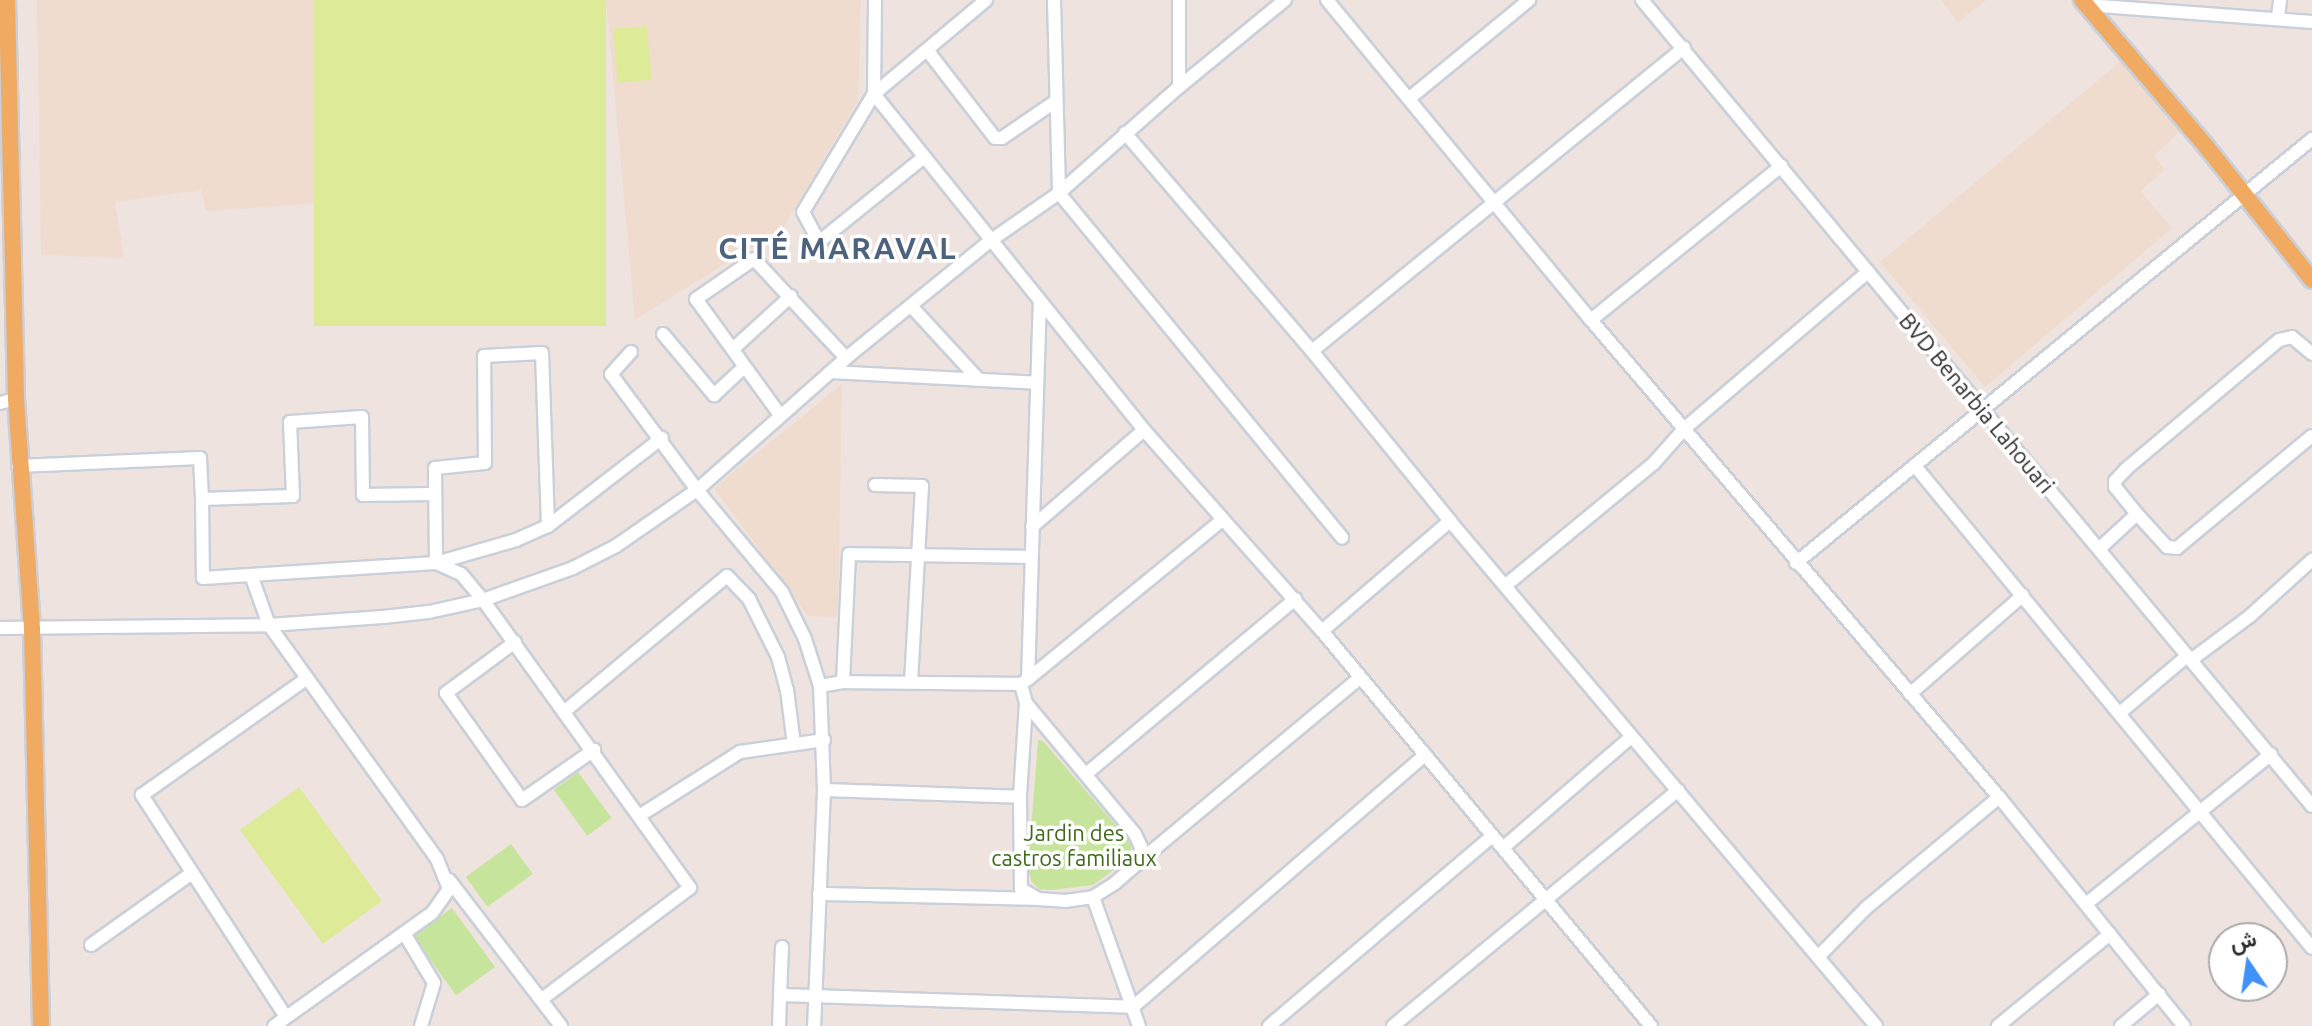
<!DOCTYPE html>
<html>
<head>
<meta charset="utf-8">
<style>
	body { margin:0 }
	#map { position:relative; width:2312px; height:1026px; overflow:hidden; background:#eee3df; font-family:Ubuntu,Vazirmatn,sans-serif }
	div>[style] { position:absolute }
	.education>* { inset:0; background:#efdccf }
	.green>* { inset:0; background:#c7e49c; transform-origin:0 0 }
	.pitch>* { inset:0; background:#ddeb98; transform-origin:0 0 }
	.roads { filter:drop-shadow(2px 0 #cad0da) drop-shadow(-2px 0 #cad0da) drop-shadow(0 2px #cad0da) drop-shadow(0 -2px #cad0da) }
	.minor>* { height:12px; margin:-6px; padding:0 6px; transform-origin:6px; border-radius:6px; background:#fff }
	.major>* { height:16px; margin:-8px; padding:0 8px; transform-origin:8px; border-radius:8px; background:#f0aa61 }
	span { translate:-50% -50%; white-space:nowrap; text-align:center; line-height:1.15; -webkit-text-stroke:7px #fff; paint-order:stroke }
	.street-label { font-size:22px; color:#2c2c2c }
	.park-label { font-size:22px; color:#406a1b }
	.district-label { font-size:30px; color:#4c627d; font-weight:700; letter-spacing:2px }
	.north { position:absolute; left:2208px; top:922px; width:80px; height:80px; box-sizing:border-box; background:#fff; border:2px solid #ababab; border-radius:50%; rotate:347deg; font-size:22px; font-weight:700; line-height:32px; text-align:center; color:#2c2c2c }
	.north::after { content:''; display:block; margin:auto; width:28px; height:36px; background:#4092f9; clip-path:polygon(50% 0,100% 100%,50% 72%,0 100%) }
</style>
</head>
<body>
<div id="map">
	<div class="education">
		<div style="clip-path:polygon(37px 0,314px 0,342px 202px,206px 211px,201px 190px,115px 202px,124px 258px,41px 255px)"></div>
		<div style="clip-path:polygon(606px 0,861px 0,858px 101px,784px 227px,635px 320px)"></div>
		<div style="clip-path:polygon(1941px 0,1986px 0,1958px 22px)"></div>
		<div style="clip-path:polygon(2127px 56px,2187px 125px,2154px 156px,2165px 170px,2140px 191px,2172px 228px,1985px 387px,1880px 262px)"></div>
		<div style="clip-path:polygon(842px 384px,838px 617px,808px 616px,714px 488px)"></div>
	</div>
	<div class="green">
		<div style="clip-path:polygon(1038px 740px,1043px 741px,1131px 843px,1131px 855px,1126px 861px,1093px 885px,1051px 890px,1039px 889px,1032px 882px,1028px 870px)"></div>
		<div style="left:578px;top:772px;width:57px;height:30px;rotate:54deg"></div>
		<div style="left:511px;top:844px;width:37px;height:56px;rotate:54deg"></div>
		<div style="left:452px;top:908px;width:73px;height:48px;rotate:54deg"></div>
	</div>
	<div class="pitch">
		<div style="left:314px;top:0;width:292px;height:326px"></div>
		<div style="left:647px;top:26px;width:54px;height:34px;rotate:85deg"></div>
		<div style="left:299px;top:787px;width:141px;height:73px;rotate:54deg"></div>
	</div>
	<div class="roads">
		<div class="minor">
			<div style="left:875px;top:0;width:94px;rotate:90.6deg"></div>
			<div style="left:874px;top:94px;width:431px;rotate:51.2deg"></div>
			<div style="left:1144px;top:430px;width:268px;rotate:48.5deg"></div>
			<div style="left:1322px;top:631px;width:514px;rotate:50.21deg"></div>
			<div style="left:1054px;top:0;width:193px;rotate:88.5deg"></div>
			<div style="left:1059px;top:193px;width:446px;rotate:50.6deg"></div>
			<div style="left:1327px;top:0;width:415px;rotate:50.5deg"></div>
			<div style="left:1591px;top:320px;width:628px;rotate:49.46deg"></div>
			<div style="left:1999px;top:797px;width:294px;rotate:51.1deg"></div>
			<div style="left:1642px;top:0;width:1048px;rotate:50.26deg"></div>
			<div style="left:2087px;top:5px;width:226px;rotate:4.3deg"></div>
			<div style="left:2278px;top:17px;width:17px;rotate:-83deg"></div>
			<div style="left:927px;top:50px;width:111px;rotate:52.3deg"></div>
			<div style="left:995px;top:138px;width:7px"></div>
			<div style="left:1002px;top:138px;width:65px;rotate:-34.4deg"></div>
			<div style="left:1179px;top:87px;width:87px;rotate:-90deg"></div>
			<div style="left:1411px;top:97px;width:153px;rotate:-39.4deg"></div>
			<div style="left:1125px;top:133px;width:287px;rotate:49.4deg"></div>
			<div style="left:1312px;top:351px;width:219px;rotate:50.9deg"></div>
			<div style="left:1450px;top:521px;width:661px;rotate:49.85deg"></div>
			<div style="left:924px;top:157px;width:135px;rotate:141deg"></div>
			<div style="left:819px;top:242px;width:34px;rotate:-118deg"></div>
			<div style="left:803px;top:212px;width:138px;rotate:-59deg"></div>
			<div style="left:874px;top:94px;width:146px;rotate:-40deg"></div>
			<div style="left:911px;top:306px;width:100px;rotate:47.4deg"></div>
			<div style="left:1591px;top:320px;width:245px;rotate:-39deg"></div>
			<div style="left:663px;top:334px;width:80px;rotate:50.1deg"></div>
			<div style="left:714px;top:395px;width:41px;rotate:-43deg"></div>
			<div style="left:734px;top:348px;width:77px;rotate:-42.4deg"></div>
			<div style="left:1312px;top:351px;width:480px;rotate:-39.2deg"></div>
			<div style="left:631px;top:352px;width:30px;rotate:132deg"></div>
			<div style="left:611px;top:374px;width:144px;rotate:53.4deg"></div>
			<div style="left:697px;top:490px;width:133px;rotate:50.2deg"></div>
			<div style="left:782px;top:592px;width:52px;rotate:63.9deg"></div>
			<div style="left:805px;top:639px;width:49px;rotate:72.3deg"></div>
			<div style="left:820px;top:686px;width:104px;rotate:87.8deg"></div>
			<div style="left:824px;top:790px;width:236px;rotate:92.4deg"></div>
			<div style="left:830px;top:372px;width:207px;rotate:3deg"></div>
			<div style="left:0;top:403px;width:16px;rotate:-14deg"></div>
			<div style="left:780px;top:415px;width:143px;rotate:-125.9deg"></div>
			<div style="left:696px;top:299px;width:70px;rotate:-34.6deg"></div>
			<div style="left:754px;top:259px;width:135px;rotate:47.1deg"></div>
			<div style="left:18px;top:466px;width:182px;rotate:-2.5deg"></div>
			<div style="left:200px;top:458px;width:41px;rotate:87.2deg"></div>
			<div style="left:202px;top:499px;width:91px;rotate:-1.9deg"></div>
			<div style="left:293px;top:496px;width:74px;rotate:-92.3deg"></div>
			<div style="left:290px;top:422px;width:72px;rotate:-4deg"></div>
			<div style="left:362px;top:417px;width:78px;rotate:89.3deg"></div>
			<div style="left:363px;top:495px;width:70px;rotate:-0.8deg"></div>
			<div style="left:1915px;top:466px;width:624px;rotate:50.52deg"></div>
			<div style="left:875px;top:485px;width:47px;rotate:1.2deg"></div>
			<div style="left:922px;top:486px;width:196px;rotate:93.2deg"></div>
			<div style="left:202px;top:499px;width:79px;rotate:89.3deg"></div>
			<div style="left:203px;top:578px;width:233px;rotate:-3.7deg"></div>
			<div style="left:436px;top:563px;width:83px;rotate:-16deg"></div>
			<div style="left:516px;top:540px;width:35px;rotate:-24deg"></div>
			<div style="left:548px;top:526px;width:144px;rotate:-37.7deg"></div>
			<div style="left:2137px;top:514px;width:35px;rotate:-129deg"></div>
			<div style="left:2115px;top:487px;width:6px;rotate:-90deg"></div>
			<div style="left:2115px;top:481px;width:16px;rotate:-47deg"></div>
			<div style="left:2126px;top:469px;width:200px;rotate:-40.1deg"></div>
			<div style="left:2279px;top:340px;width:13px;rotate:-13deg"></div>
			<div style="left:2292px;top:337px;width:26px;rotate:40deg"></div>
			<div style="left:1032px;top:527px;width:148px;rotate:-40.9deg"></div>
			<div style="left:2100px;top:548px;width:50px;rotate:-42.6deg"></div>
			<div style="left:2137px;top:514px;width:45px;rotate:47.7deg"></div>
			<div style="left:2167px;top:547px;width:10px;rotate:6deg"></div>
			<div style="left:2177px;top:548px;width:175px;rotate:-39.7deg"></div>
			<div style="left:1796px;top:563px;width:668px;rotate:-39.41deg"></div>
			<div style="left:251px;top:575px;width:53px;rotate:70.2deg"></div>
			<div style="left:269px;top:625px;width:288px;rotate:54.3deg"></div>
			<div style="left:437px;top:859px;width:32px;rotate:68deg"></div>
			<div style="left:449px;top:889px;width:29px;rotate:125deg"></div>
			<div style="left:432px;top:913px;width:194px;rotate:144.4deg"></div>
			<div style="left:1506px;top:585px;width:192px;rotate:-39.5deg"></div>
			<div style="left:1654px;top:463px;width:45px;rotate:-48.6deg"></div>
			<div style="left:1684px;top:429px;width:242px;rotate:-40.5deg"></div>
			<div style="left:0;top:628px;width:269px;rotate:-0.6deg"></div>
			<div style="left:269px;top:625px;width:114px;rotate:-4deg"></div>
			<div style="left:383px;top:617px;width:46px;rotate:-6.2deg"></div>
			<div style="left:429px;top:612px;width:55px;rotate:-12.5deg"></div>
			<div style="left:483px;top:600px;width:96px;rotate:-19.6deg"></div>
			<div style="left:573px;top:568px;width:48px;rotate:-27.1deg"></div>
			<div style="left:616px;top:546px;width:98px;rotate:-34.7deg"></div>
			<div style="left:697px;top:490px;width:199px;rotate:-41.5deg"></div>
			<div style="left:846px;top:358px;width:186px;rotate:-39.1deg"></div>
			<div style="left:990px;top:241px;width:84px;rotate:-34.8deg"></div>
			<div style="left:1059px;top:193px;width:160px;rotate:-41.5deg"></div>
			<div style="left:1179px;top:87px;width:137px;rotate:-39.4deg"></div>
			<div style="left:1322px;top:631px;width:169px;rotate:-40.7deg"></div>
			<div style="left:515px;top:642px;width:86px;rotate:143.5deg"></div>
			<div style="left:446px;top:693px;width:131px;rotate:54.6deg"></div>
			<div style="left:522px;top:800px;width:88px;rotate:-34.8deg"></div>
			<div style="left:2191px;top:660px;width:74px;rotate:-36.7deg"></div>
			<div style="left:2250px;top:616px;width:84px;rotate:-42.1deg"></div>
			<div style="left:1028px;top:679px;width:251px;rotate:-39.3deg"></div>
			<div style="left:843px;top:682px;width:128px;rotate:-87.3deg"></div>
			<div style="left:849px;top:554px;width:182px;rotate:0.9deg"></div>
			<div style="left:820px;top:686px;width:23px;rotate:-10deg"></div>
			<div style="left:843px;top:682px;width:178px;rotate:0.6deg"></div>
			<div style="left:1910px;top:694px;width:150px;rotate:-41.2deg"></div>
			<div style="left:1026px;top:703px;width:94px;rotate:93.7deg"></div>
			<div style="left:1020px;top:797px;width:92px;rotate:89.4deg"></div>
			<div style="left:1021px;top:889px;width:20px;rotate:30deg"></div>
			<div style="left:1038px;top:899px;width:27px;rotate:4deg"></div>
			<div style="left:1065px;top:901px;width:28px;rotate:-8deg"></div>
			<div style="left:1093px;top:897px;width:26px;rotate:-32deg"></div>
			<div style="left:1115px;top:883px;width:33px;rotate:-41deg"></div>
			<div style="left:1140px;top:861px;width:14px;rotate:-86deg"></div>
			<div style="left:1141px;top:847px;width:14px;rotate:-115deg"></div>
			<div style="left:1135px;top:834px;width:170px;rotate:-129.8deg"></div>
			<div style="left:1026px;top:703px;width:20px;rotate:-105deg"></div>
			<div style="left:1021px;top:684px;width:9px;rotate:-36deg"></div>
			<div style="left:1028px;top:679px;width:375px;rotate:-88.2deg"></div>
			<div style="left:565px;top:711px;width:211px;rotate:-39.8deg"></div>
			<div style="left:727px;top:576px;width:32px;rotate:46deg"></div>
			<div style="left:749px;top:599px;width:65px;rotate:63.4deg"></div>
			<div style="left:778px;top:657px;width:34px;rotate:75deg"></div>
			<div style="left:787px;top:690px;width:55px;rotate:82.7deg"></div>
			<div style="left:2121px;top:712px;width:87px;rotate:-40.3deg"></div>
			<div style="left:1086px;top:774px;width:273px;rotate:-39.9deg"></div>
			<div style="left:824px;top:790px;width:196px;rotate:2deg"></div>
			<div style="left:639px;top:816px;width:120px;rotate:-32.4deg"></div>
			<div style="left:740px;top:752px;width:85px;rotate:-8.1deg"></div>
			<div style="left:1504px;top:847px;width:168px;rotate:-40.9deg"></div>
			<div style="left:1140px;top:861px;width:286px;rotate:-39.8deg"></div>
			<div style="left:449px;top:880px;width:184px;rotate:52.5deg"></div>
			<div style="left:819px;top:894px;width:217px;rotate:1.3deg"></div>
			<div style="left:1093px;top:897px;width:137px;rotate:70.4deg"></div>
			<div style="left:2086px;top:904px;width:238px;rotate:-39deg"></div>
			<div style="left:404px;top:933px;width:58px;rotate:59deg"></div>
			<div style="left:434px;top:983px;width:45px;rotate:106.8deg"></div>
			<div style="left:91px;top:945px;width:124px;rotate:-35.5deg"></div>
			<div style="left:1820px;top:955px;width:66px;rotate:-45.6deg"></div>
			<div style="left:1866px;top:908px;width:173px;rotate:-39.8deg"></div>
			<div style="left:780px;top:995px;width:48px;rotate:-87.6deg"></div>
			<div style="left:542px;top:999px;width:185px;rotate:-36.9deg"></div>
			<div style="left:690px;top:888px;width:355px;rotate:-125.7deg"></div>
			<div style="left:483px;top:600px;width:34px;rotate:-130deg"></div>
			<div style="left:461px;top:574px;width:27px;rotate:-156deg"></div>
			<div style="left:436px;top:563px;width:95px;rotate:-90.6deg"></div>
			<div style="left:435px;top:468px;width:50px;rotate:-5.7deg"></div>
			<div style="left:485px;top:463px;width:107px;rotate:-90.5deg"></div>
			<div style="left:484px;top:356px;width:58px;rotate:-3deg"></div>
			<div style="left:542px;top:353px;width:173px;rotate:88deg"></div>
			<div style="left:286px;top:1017px;width:265px;rotate:-123deg"></div>
			<div style="left:142px;top:795px;width:202px;rotate:-35.3deg"></div>
			<div style="left:779px;top:1026px;width:31px;rotate:-88deg"></div>
			<div style="left:780px;top:995px;width:353px;rotate:1.9deg"></div>
			<div style="left:1133px;top:1007px;width:386px;rotate:-40.8deg"></div>
			<div style="left:1269px;top:1026px;width:293px;rotate:-40.4deg"></div>
			<div style="left:1393px;top:1026px;width:370px;rotate:-39.6deg"></div>
			<div style="left:1998px;top:1026px;width:145px;rotate:-39.4deg"></div>
			<div style="left:2121px;top:1026px;width:50px;rotate:-40.1deg"></div>
		</div>
		<div class="major">
			<div style="left:7px;top:0;width:399px;rotate:88.7deg"></div>
			<div style="left:16px;top:399px;width:231px;rotate:86deg"></div>
			<div style="left:32px;top:629px;width:397px;rotate:88.7deg"></div>
			<div style="left:2082px;top:0;width:190px;rotate:49.7deg"></div>
			<div style="left:2205px;top:145px;width:172px;rotate:51.6deg"></div>
		</div>
	</div>
	<div class="street-label">
		<span style="left:1977px;top:403px;rotate:50deg">BVD Benarbia Lahouari</span>
	</div>
	<div class="park-label">
		<span style="left:1074px;top:845px">Jardin des<br>castros familiaux</span>
	</div>
	<div class="district-label">
		<span style="left:838px;top:248px">CITÉ MARAVAL</span>
	</div>
	<div class="north">ش</div>
</div>
</body>
</html>
